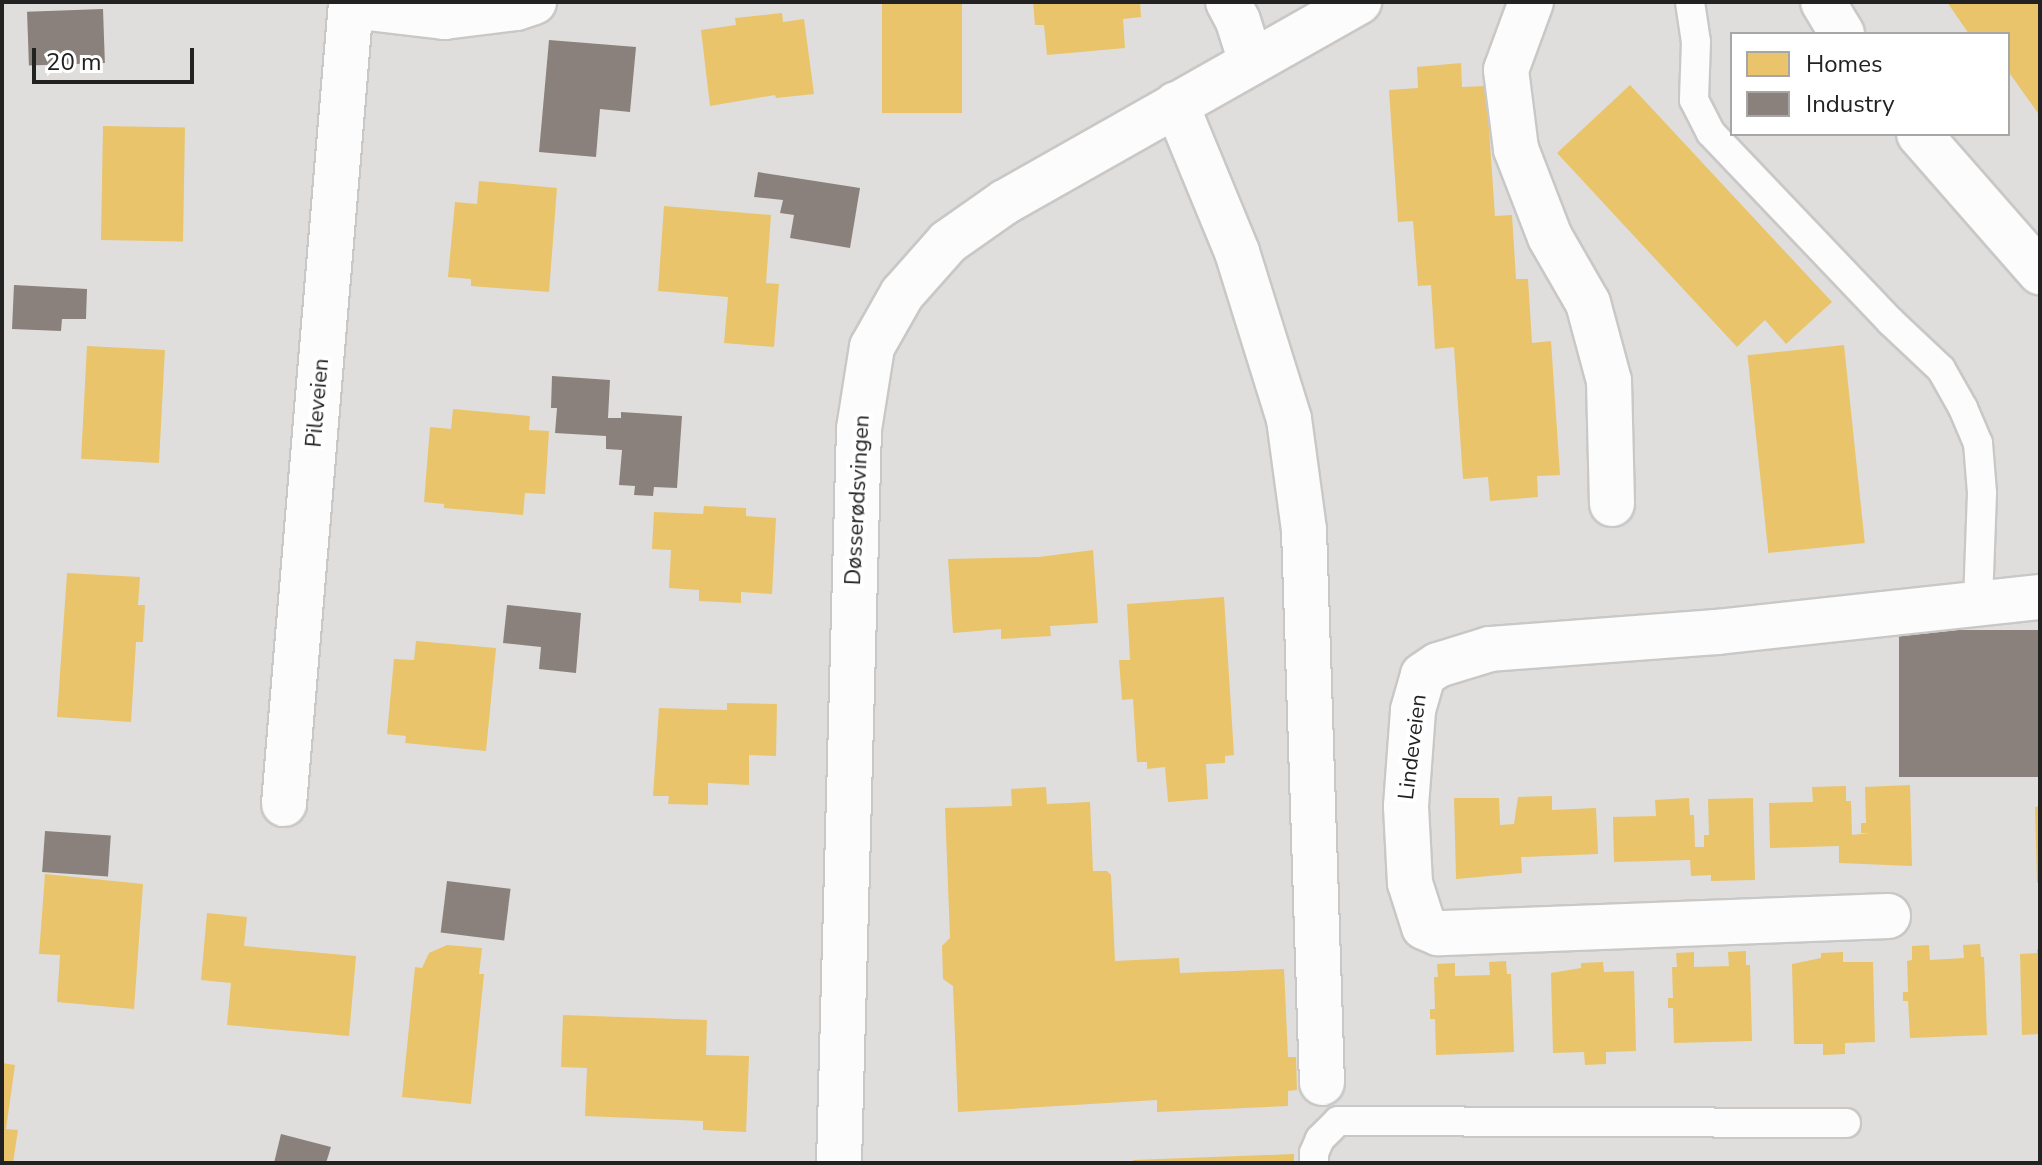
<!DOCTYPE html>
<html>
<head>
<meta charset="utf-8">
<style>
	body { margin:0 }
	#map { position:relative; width:2042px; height:1165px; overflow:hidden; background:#f0eeeb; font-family:"Nunito Sans",sans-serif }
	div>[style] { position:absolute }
	.residential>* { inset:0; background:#dfdedc }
	.homes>* { inset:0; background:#e9c46a; transform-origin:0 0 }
	.industry>* { inset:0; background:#8a817c; transform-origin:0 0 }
	.roads { filter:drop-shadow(2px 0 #c9c8c7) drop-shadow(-2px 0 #c9c8c7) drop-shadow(0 2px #c9c8c7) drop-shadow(0 -2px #c9c8c7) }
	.service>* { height:28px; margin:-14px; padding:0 14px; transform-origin:14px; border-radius:14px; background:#fdfcfc }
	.minor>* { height:44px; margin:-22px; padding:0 22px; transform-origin:22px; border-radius:22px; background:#fdfcfc }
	span { translate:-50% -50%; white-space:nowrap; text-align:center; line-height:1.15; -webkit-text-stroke:8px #fff; paint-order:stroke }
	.street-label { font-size:22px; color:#222 }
	.frame { position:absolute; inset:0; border:4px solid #222; pointer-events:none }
	.legend { position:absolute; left:1730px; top:32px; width:280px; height:104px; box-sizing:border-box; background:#fff; border:2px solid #a7a7a7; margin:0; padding:10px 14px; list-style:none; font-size:24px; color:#222 }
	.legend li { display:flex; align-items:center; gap:16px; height:40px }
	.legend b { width:40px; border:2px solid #a7a7a7 }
	.scale { position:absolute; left:32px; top:48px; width:162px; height:36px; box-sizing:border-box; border:4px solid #222; border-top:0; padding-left:10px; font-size:24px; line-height:28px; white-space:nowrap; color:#222; -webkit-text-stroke:6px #fff; paint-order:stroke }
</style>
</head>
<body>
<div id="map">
	<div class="residential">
		<div style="clip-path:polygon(evenodd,2px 2px,2040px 2px,2040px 1163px,2px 1163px,2px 2px,1732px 34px,2008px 34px,2008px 134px,1732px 134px,1732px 34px)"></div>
	</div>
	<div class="homes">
		<div style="left:882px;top:2px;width:80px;height:111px"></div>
		<div style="clip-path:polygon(1033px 2px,1140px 2px,1141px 17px,1123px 19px,1125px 48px,1047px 55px,1044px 25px,1035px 25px)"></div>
		<div style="clip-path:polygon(1947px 2px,2040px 2px,2040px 116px,2008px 71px,2008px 34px,1969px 34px)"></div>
		<div style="clip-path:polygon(782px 13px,783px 22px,804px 19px,814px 94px,776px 98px,775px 95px,710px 106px,701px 30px,736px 25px,735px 18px)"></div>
		<div style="clip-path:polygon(1461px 63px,1462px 87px,1486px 86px,1495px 216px,1512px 215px,1516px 279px,1528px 279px,1532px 343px,1551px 341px,1560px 475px,1537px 476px,1538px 497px,1490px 501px,1488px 477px,1463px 479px,1454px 347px,1435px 349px,1431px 285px,1418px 286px,1413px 221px,1398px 222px,1389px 90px,1418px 88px,1417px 67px)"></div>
		<div style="clip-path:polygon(1630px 85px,1832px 302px,1786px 344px,1765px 320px,1737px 347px,1557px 153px)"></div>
		<div style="left:103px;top:126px;width:82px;height:114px;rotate:1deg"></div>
		<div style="clip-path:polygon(479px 181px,557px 188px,549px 292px,471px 286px,471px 279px,448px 277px,455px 202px,477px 204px)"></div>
		<div style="clip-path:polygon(664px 206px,771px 215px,766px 283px,779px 284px,774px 347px,724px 343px,728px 297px,658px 291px)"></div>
		<div style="left:1844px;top:345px;width:199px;height:97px;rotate:84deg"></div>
		<div style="left:87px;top:346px;width:78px;height:113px;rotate:3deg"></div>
		<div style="clip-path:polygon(453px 409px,530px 416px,529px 430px,549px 431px,545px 494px,525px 493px,523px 515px,444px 508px,444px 504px,424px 502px,430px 427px,451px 429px)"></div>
		<div style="clip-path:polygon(704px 506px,746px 508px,746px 516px,776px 518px,772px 594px,741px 592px,741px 603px,699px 601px,699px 590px,669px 588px,671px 550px,652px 549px,654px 512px,703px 514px)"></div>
		<div style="clip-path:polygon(1093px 550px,1098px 623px,1050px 626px,1051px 636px,1001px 639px,1001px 629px,953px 633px,948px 559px,1039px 557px)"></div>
		<div style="clip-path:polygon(67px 573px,140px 577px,138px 605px,145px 605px,143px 642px,136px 642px,131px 722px,57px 717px)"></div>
		<div style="clip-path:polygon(1224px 597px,1234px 755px,1225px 756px,1225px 763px,1206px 764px,1208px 799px,1168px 802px,1165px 767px,1147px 769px,1147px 762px,1137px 762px,1133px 699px,1122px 700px,1119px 660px,1130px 660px,1127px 604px)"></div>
		<div style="clip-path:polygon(416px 641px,496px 648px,486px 751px,405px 743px,406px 736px,387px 734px,394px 659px,414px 660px)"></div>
		<div style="clip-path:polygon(727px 703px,777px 704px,776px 756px,749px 755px,749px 785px,708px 783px,708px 805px,668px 804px,669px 796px,653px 796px,659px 708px,727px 710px)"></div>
		<div style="clip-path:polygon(1910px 785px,1912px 866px,1839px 863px,1839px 846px,1770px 848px,1769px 803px,1813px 802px,1812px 787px,1846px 786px,1846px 801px,1851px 801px,1852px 835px,1870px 833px,1861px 833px,1861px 823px,1866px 823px,1865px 787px)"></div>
		<div style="clip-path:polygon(1046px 787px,1047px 804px,1090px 802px,1093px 871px,1107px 871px,1111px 875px,1115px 961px,1179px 958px,1180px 973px,1284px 969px,1288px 1057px,1296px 1057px,1297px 1090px,1288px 1091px,1288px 1106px,1157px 1112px,1157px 1100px,958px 1112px,953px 986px,943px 979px,942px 946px,950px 938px,945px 808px,1012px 806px,1011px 789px)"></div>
		<div style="clip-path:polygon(1552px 796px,1552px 810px,1596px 808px,1598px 854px,1521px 857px,1522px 873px,1456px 879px,1454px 798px,1499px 798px,1500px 825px,1514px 824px,1518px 797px)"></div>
		<div style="clip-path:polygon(1689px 798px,1690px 815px,1694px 815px,1695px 847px,1704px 847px,1704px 835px,1709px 835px,1708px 799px,1753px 798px,1755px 880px,1711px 881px,1711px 875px,1691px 876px,1690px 860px,1614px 862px,1613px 817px,1656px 816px,1655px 800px)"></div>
		<div style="clip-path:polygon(2040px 806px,2040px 883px,2037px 883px,2035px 807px)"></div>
		<div style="clip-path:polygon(45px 874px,143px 884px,134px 1009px,57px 1002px,60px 955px,39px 954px)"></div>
		<div style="clip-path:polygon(207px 913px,247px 917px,244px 946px,356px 956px,349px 1036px,227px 1025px,231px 983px,201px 980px)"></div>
		<div style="clip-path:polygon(1980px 944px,1981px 957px,1984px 957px,1987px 1035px,1910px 1038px,1908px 1001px,1903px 1001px,1903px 992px,1908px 992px,1907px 961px,1912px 960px,1912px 946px,1929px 945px,1930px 960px,1964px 958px,1963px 945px)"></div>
		<div style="clip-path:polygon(447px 945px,482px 948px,479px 974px,484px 974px,471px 1104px,402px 1097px,415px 967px,422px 968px,429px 953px)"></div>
		<div style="clip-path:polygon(2037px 949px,2040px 949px,2040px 1034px,2022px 1035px,2020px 954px,2037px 953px)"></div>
		<div style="clip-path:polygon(1746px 951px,1746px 965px,1750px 965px,1752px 1041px,1674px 1043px,1673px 1008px,1668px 1008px,1668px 998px,1673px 998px,1672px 967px,1677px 967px,1676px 953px,1694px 952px,1694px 967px,1729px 966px,1728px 952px)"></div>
		<div style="clip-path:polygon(1843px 952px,1843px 962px,1873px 962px,1875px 1042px,1845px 1043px,1845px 1054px,1823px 1055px,1823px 1044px,1794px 1044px,1792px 964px,1821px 958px,1821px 953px)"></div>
		<div style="clip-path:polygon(1506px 961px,1507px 974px,1511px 974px,1514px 1052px,1436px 1055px,1435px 1019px,1430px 1019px,1430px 1009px,1435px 1009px,1434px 977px,1438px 977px,1437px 964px,1455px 963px,1455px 976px,1490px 975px,1489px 962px)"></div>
		<div style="clip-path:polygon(1603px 962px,1604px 972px,1634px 971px,1636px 1051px,1606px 1052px,1606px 1064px,1585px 1065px,1584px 1052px,1553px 1053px,1551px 973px,1581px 968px,1581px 963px)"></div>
		<div style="clip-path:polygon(563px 1015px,707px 1020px,706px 1055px,749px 1056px,746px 1132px,703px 1130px,703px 1121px,585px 1116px,587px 1068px,561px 1067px)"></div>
		<div style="clip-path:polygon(2px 1063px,15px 1065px,6px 1129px,18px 1130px,13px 1163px,2px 1163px)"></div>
		<div style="clip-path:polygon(1294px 1154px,1294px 1163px,1133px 1163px,1133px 1160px)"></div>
	</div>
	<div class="industry">
		<div style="left:103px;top:9px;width:54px;height:76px;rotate:88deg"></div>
		<div style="clip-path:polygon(549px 40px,636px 47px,630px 112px,600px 109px,596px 157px,539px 152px)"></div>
		<div style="clip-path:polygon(758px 172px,860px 188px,850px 248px,790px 238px,794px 215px,780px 213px,783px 200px,754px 197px)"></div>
		<div style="clip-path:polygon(14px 285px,87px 289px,86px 319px,62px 319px,61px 331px,12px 329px)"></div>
		<div style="clip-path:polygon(552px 376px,610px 380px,608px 418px,621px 418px,621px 412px,682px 416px,677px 488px,654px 487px,653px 496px,634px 495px,635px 486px,619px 485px,622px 450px,606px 449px,606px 436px,555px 433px,557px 408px,551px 408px)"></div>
		<div style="clip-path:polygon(507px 605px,581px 613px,576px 673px,539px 669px,541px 647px,503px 643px)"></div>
		<div style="left:2040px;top:630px;width:147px;height:141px;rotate:90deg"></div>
		<div style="left:45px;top:831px;width:66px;height:41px;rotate:4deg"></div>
		<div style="left:447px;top:881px;width:64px;height:52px;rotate:7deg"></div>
		<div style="clip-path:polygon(281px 1134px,331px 1147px,326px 1163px,274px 1163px)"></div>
	</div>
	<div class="roads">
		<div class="service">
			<div style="left:1690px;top:2px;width:40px;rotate:81.5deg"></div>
			<div style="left:1696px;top:42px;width:58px;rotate:92deg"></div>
			<div style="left:1694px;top:100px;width:37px;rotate:63deg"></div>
			<div style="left:1711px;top:133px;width:260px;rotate:46.4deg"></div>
			<div style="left:1890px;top:321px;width:70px;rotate:43.3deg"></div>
			<div style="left:1941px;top:369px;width:45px;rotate:60.6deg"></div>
			<div style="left:1963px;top:408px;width:38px;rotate:67deg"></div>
			<div style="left:1978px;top:443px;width:50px;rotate:85.4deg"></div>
			<div style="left:1982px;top:493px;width:111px;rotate:92.1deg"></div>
			<div style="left:1314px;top:1163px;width:10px;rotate:-90deg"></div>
			<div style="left:1314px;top:1153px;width:15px;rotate:-67deg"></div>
			<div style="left:1320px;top:1139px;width:25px;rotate:-45deg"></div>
			<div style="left:1338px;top:1121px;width:508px;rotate:0.23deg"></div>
		</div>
		<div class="minor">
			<div style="left:1228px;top:2px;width:21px;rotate:62deg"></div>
			<div style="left:1238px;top:21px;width:43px;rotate:72.4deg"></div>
			<div style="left:1531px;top:2px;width:72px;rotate:110.2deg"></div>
			<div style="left:1506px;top:70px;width:80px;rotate:82.8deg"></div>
			<div style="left:1516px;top:149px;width:94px;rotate:68.9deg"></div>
			<div style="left:1550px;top:237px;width:76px;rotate:60.1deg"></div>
			<div style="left:1588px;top:303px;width:81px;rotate:74.9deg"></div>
			<div style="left:1609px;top:381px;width:123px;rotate:88.6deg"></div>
			<div style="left:1823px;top:2px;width:37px;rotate:59deg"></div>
			<div style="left:351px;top:6px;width:94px;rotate:6.7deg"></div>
			<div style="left:444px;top:17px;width:73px;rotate:-7.1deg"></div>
			<div style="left:516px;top:8px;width:19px;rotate:-18deg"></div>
			<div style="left:1176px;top:104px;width:160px;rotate:67.6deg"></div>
			<div style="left:1237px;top:252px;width:175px;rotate:72.7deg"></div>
			<div style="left:1289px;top:419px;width:112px;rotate:82.3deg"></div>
			<div style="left:1304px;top:530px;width:553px;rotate:88.14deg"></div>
			<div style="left:1919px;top:134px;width:184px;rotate:48.8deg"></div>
			<div style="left:284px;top:804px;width:805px;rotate:-85.22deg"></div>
			<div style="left:1888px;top:916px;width:450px;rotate:177.8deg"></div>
			<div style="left:1438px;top:933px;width:15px;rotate:-157deg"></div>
			<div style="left:1424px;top:927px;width:46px;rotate:-107.7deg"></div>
			<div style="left:1410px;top:883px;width:77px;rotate:-93deg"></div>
			<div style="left:1406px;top:806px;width:96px;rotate:-85.8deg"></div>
			<div style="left:1413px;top:710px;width:36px;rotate:-74deg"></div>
			<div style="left:1423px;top:675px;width:18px;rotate:-34deg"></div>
			<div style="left:1438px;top:665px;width:54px;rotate:-17.1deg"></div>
			<div style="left:1490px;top:649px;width:228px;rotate:-4.3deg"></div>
			<div style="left:1717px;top:632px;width:325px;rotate:-6.2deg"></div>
			<div style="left:839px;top:1163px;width:734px;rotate:-88.44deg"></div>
			<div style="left:859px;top:429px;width:83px;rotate:-81deg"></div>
			<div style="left:872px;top:347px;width:61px;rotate:-60.5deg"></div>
			<div style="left:902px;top:294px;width:69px;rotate:-48.5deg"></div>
			<div style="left:948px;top:242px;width:70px;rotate:-35.1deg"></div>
			<div style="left:1005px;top:202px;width:407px;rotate:-29.5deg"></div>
		</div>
	</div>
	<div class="street-label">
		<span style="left:318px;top:403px;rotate:-85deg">Pileveien</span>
		<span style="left:858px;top:500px;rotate:-87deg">Døsserødsvingen</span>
		<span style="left:1413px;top:747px;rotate:-83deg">Lindeveien</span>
	</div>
	<div class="frame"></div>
	<ul class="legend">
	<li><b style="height:22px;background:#e9c46a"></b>Homes</li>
	<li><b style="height:22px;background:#8a817c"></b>Industry</li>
	</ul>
	<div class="scale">20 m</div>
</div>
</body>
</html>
